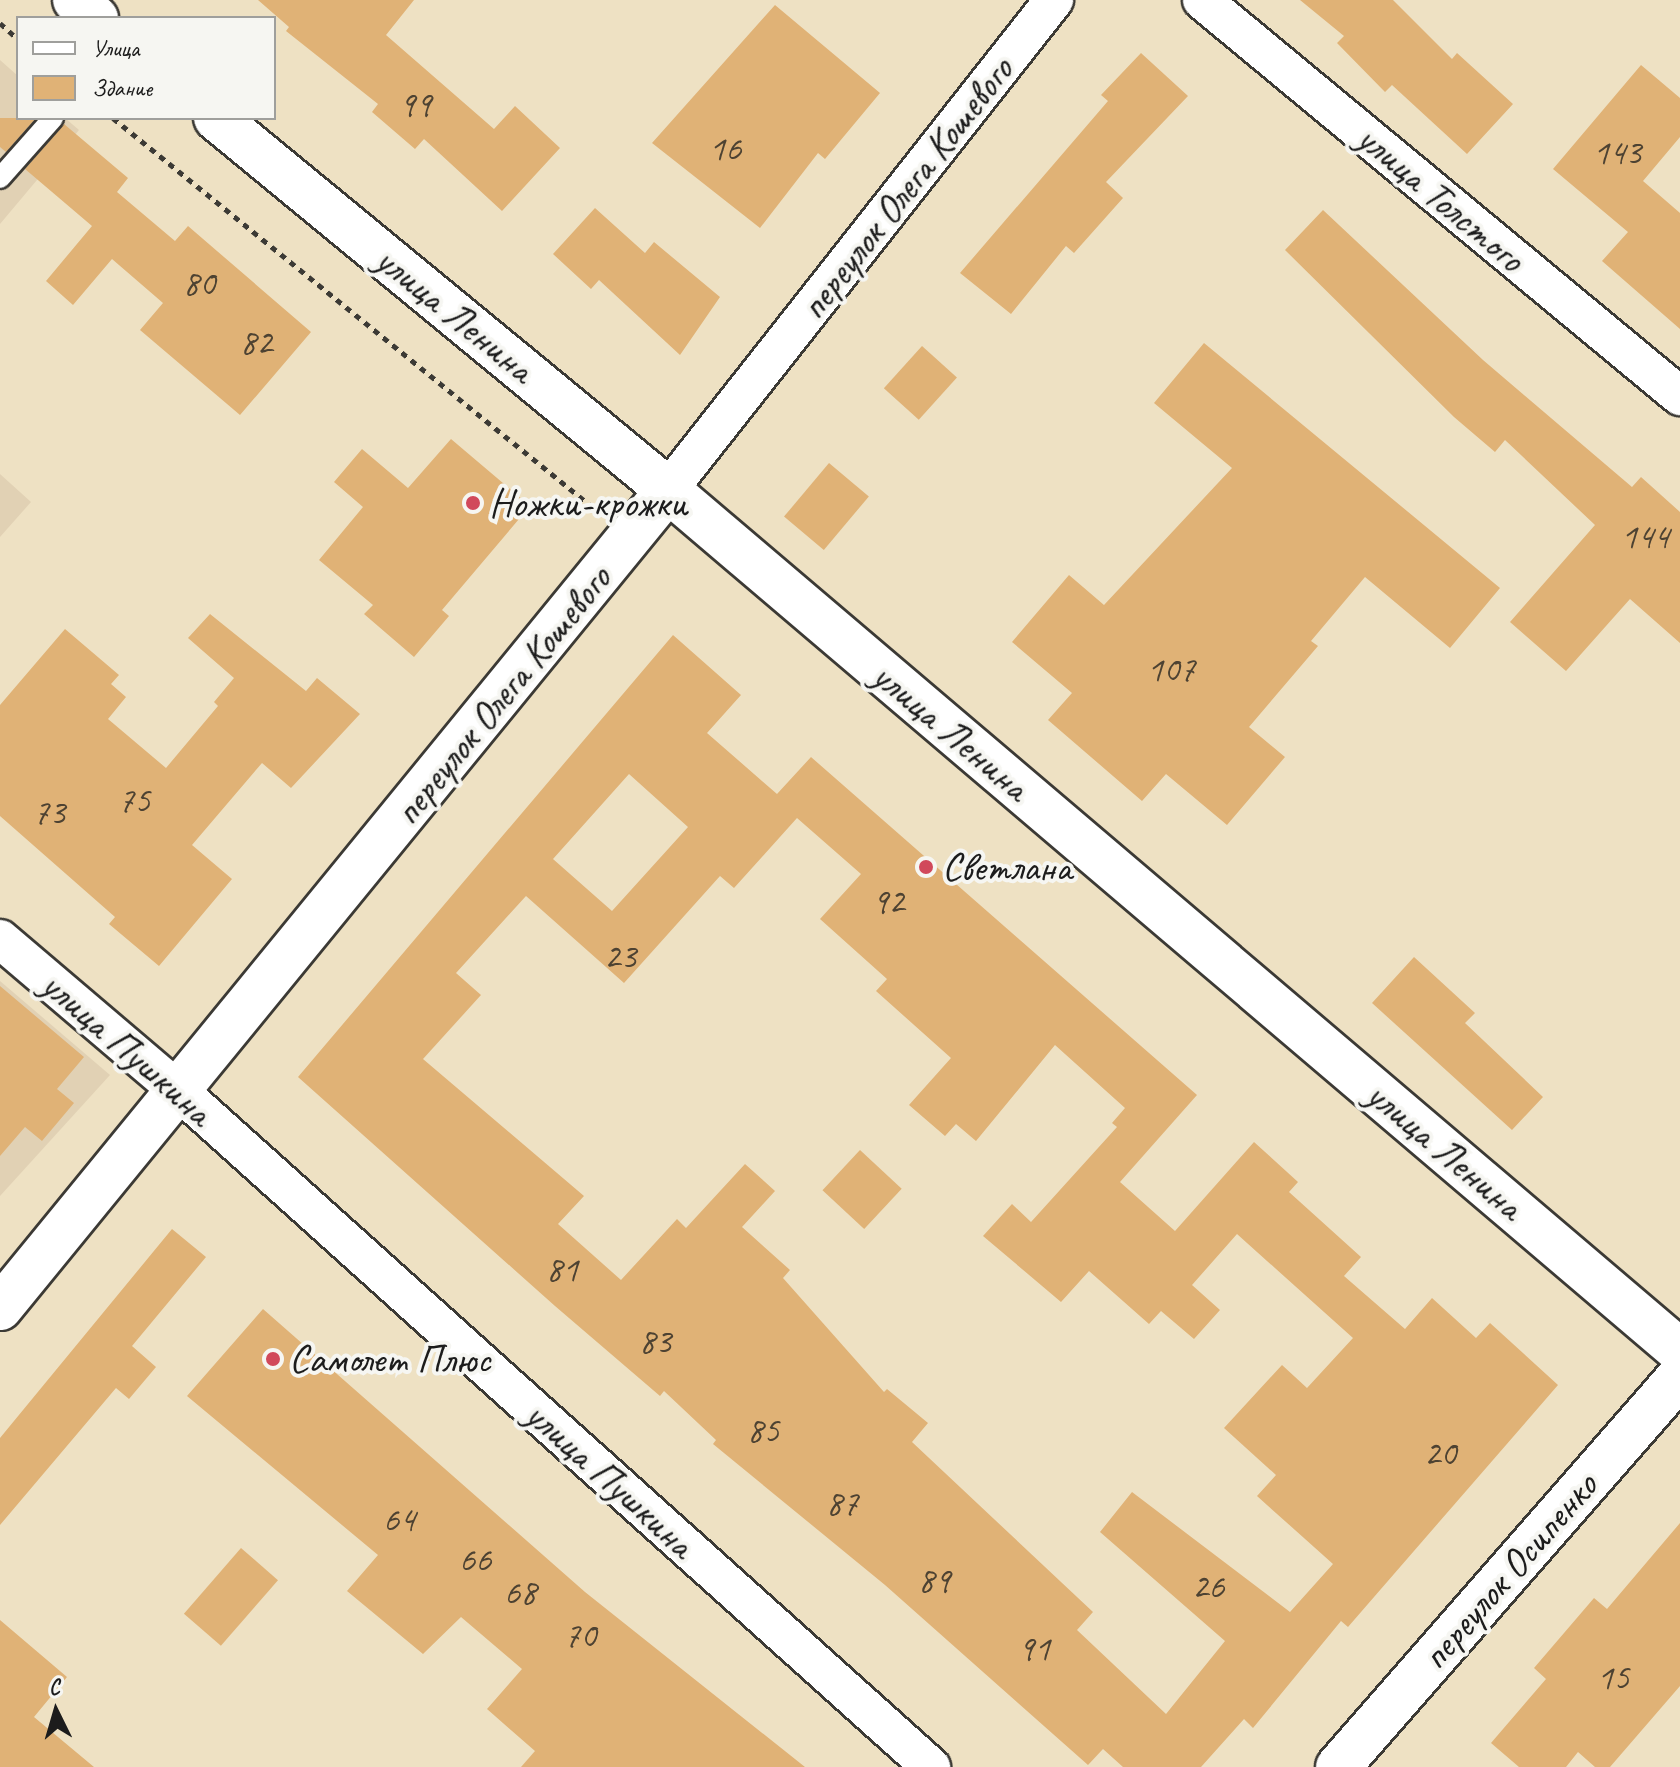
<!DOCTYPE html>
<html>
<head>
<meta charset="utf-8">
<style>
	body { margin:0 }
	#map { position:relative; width:1680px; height:1767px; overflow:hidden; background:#eee1c3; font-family:Caveat,sans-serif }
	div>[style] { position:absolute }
	.built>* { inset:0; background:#e1d1b4 }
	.building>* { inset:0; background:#e0b276; transform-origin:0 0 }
	.path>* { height:5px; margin-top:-2.5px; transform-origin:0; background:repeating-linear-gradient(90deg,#3c3a35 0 6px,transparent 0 12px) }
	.roads { filter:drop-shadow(2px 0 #3c3a35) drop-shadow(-2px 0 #3c3a35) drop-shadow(0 2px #3c3a35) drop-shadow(0 -2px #3c3a35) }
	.lane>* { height:20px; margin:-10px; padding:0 10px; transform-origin:10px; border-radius:10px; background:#fff }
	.street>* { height:38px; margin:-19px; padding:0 19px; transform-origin:19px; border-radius:19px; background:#fff }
	.secondary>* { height:44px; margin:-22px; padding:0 22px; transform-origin:22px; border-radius:22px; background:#fff }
	.dots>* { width:22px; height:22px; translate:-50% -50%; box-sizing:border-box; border:4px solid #f6f6f2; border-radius:50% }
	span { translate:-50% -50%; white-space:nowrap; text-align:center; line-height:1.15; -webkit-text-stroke:8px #f6f6f2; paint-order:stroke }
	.number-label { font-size:36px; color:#4d4232 }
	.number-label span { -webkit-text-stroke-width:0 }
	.street-label { font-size:40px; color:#1c1c1c }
	.poi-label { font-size:40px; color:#1c1c1c }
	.left { translate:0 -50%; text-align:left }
	.legend { position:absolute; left:16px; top:16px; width:260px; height:104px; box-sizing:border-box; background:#f6f6f2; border:2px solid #9f9f9c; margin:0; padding:10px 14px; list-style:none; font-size:24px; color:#1c1c1c }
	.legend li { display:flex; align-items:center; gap:16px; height:40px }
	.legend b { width:40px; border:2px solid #9f9f9c }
	.north { position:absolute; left:16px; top:1671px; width:80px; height:80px; -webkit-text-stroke:6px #f6f6f2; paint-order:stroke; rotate:355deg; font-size:22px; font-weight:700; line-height:32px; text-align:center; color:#1c1c1c }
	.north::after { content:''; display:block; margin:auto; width:28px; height:36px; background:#1c1c1c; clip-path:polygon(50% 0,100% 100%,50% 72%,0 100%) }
</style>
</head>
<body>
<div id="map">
	<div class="built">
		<div style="clip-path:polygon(0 60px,18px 76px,18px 118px,65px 118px,79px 130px,0 224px)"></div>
		<div style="clip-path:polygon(0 474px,31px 502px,0 537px)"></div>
		<div style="clip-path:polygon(0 981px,110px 1075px,0 1196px)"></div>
	</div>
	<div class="building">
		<div style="clip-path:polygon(258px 0,414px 0,386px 35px,494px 129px,515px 106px,560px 148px,502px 211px,424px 139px,415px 149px,372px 112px,378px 104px,286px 31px,289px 27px)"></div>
		<div style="clip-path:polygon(1300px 0,1393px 0,1452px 59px,1457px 53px,1513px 104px,1467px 154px,1392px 85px,1385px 92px,1337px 43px,1344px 36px)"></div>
		<div style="clip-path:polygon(775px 5px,880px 93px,825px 159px,818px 153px,760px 228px,652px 143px)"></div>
		<div style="clip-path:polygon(1141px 53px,1188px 96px,1106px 182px,1123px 198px,1074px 253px,1066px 246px,1011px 314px,960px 273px,1108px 101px,1101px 95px)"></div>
		<div style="clip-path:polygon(1641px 65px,1680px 98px,1680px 137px,1643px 181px,1680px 213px,1680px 329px,1602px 261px,1628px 232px,1553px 169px)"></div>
		<div style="clip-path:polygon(0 118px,36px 118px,6px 152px,0 147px)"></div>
		<div style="clip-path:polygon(64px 124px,128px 178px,117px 192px,175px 241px,188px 226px,311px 332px,240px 415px,140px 330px,163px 303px,112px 259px,73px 305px,46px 281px,92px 226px,25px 169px)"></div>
		<div style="clip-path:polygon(595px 208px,645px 253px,654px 242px,720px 297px,680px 355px,599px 280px,591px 289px,553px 254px)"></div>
		<div style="clip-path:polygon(1323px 210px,1483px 360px,1632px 487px,1641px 477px,1680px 512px,1680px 643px,1630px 599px,1566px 671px,1510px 622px,1595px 525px,1505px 440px,1495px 452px,1454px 417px,1285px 250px)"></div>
		<div style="clip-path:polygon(1204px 343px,1500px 588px,1450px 648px,1365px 577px,1311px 641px,1318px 646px,1249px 727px,1285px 757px,1227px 825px,1166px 774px,1142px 801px,1048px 720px,1072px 693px,1012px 642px,1069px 575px,1104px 605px,1232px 468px,1154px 403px)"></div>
		<div style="left:922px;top:346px;width:47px;height:57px;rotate:42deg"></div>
		<div style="clip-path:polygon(451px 439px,530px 506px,442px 610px,449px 616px,414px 657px,364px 614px,373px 605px,319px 560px,363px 507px,334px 482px,362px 449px,408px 488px)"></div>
		<div style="left:829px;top:463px;width:52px;height:70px;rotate:40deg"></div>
		<div style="clip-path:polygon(210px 614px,306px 691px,317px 678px,360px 714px,291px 788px,262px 763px,192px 845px,232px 879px,159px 966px,109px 924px,115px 917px,0 816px,0 705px,65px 629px,119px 675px,111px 684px,126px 697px,108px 719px,166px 768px,218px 706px,214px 702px,234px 678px,188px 638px)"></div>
		<div style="clip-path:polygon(evenodd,673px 635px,741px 695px,707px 733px,777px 794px,811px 757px,1197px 1095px,1120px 1182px,1175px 1231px,1254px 1142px,1298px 1182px,1289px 1192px,1361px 1257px,1344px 1276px,1405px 1329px,1432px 1298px,1476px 1338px,1490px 1323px,1558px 1385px,1348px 1627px,1341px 1621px,1253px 1728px,1244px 1719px,1201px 1767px,1123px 1767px,1103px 1749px,1088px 1765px,885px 1585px,713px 1444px,716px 1440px,664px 1391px,660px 1396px,555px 1306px,298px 1077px,673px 635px,629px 774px,688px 827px,612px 911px,553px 859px,629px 774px,673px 635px,797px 818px,861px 874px,820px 919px,887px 979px,876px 991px,951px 1058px,909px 1105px,945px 1136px,956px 1124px,976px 1141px,1055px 1045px,1125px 1108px,1112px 1123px,1117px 1127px,1031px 1222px,1012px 1204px,983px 1236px,1061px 1302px,1089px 1271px,1149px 1324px,1161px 1311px,1194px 1339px,1220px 1310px,1192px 1285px,1237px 1234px,1353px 1338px,1307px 1388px,1282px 1365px,1224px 1428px,1276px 1475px,1257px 1496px,1333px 1564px,1290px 1612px,1132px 1492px,1100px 1532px,1225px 1641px,1166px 1714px,1077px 1630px,1093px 1612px,912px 1442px,928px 1423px,887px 1389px,884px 1392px,783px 1278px,790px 1270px,742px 1227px,775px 1191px,745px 1164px,686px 1228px,677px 1219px,621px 1280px,558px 1224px,584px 1196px,423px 1059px,481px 995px,456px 973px,526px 896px,624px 983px,720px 876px,734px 888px,797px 818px)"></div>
		<div style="clip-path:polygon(1414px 957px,1475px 1013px,1465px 1023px,1543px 1097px,1512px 1130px,1372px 1003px)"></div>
		<div style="clip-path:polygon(0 986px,84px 1057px,57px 1089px,74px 1103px,42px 1141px,25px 1127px,0 1156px)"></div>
		<div style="left:860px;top:1150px;width:57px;height:55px;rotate:43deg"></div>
		<div style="clip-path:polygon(172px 1229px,206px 1257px,132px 1346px,156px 1367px,129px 1399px,116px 1388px,0 1525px,0 1438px)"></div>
		<div style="clip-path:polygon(263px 1309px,585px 1592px,805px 1767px,521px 1767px,535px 1751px,487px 1709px,522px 1669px,461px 1617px,423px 1654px,347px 1591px,378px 1555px,187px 1396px)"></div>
		<div style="clip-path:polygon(1680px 1523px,1680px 1686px,1610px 1767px,1595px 1767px,1578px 1752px,1566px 1767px,1519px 1767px,1491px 1743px,1546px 1679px,1534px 1668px,1594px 1598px,1607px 1609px)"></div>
		<div style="left:241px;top:1548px;width:49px;height:87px;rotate:41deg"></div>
		<div style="clip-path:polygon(0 1620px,67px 1677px,34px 1717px,94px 1767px,0 1767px)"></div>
	</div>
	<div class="path">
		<div style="left:0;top:23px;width:24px;rotate:42deg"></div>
		<div style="left:113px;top:118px;width:622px;rotate:39.06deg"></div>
	</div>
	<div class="roads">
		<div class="lane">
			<div style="left:0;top:178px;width:80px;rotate:-48.5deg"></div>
		</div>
		<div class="street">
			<div style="left:1202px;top:0;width:621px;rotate:39.64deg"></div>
			<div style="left:668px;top:490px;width:624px;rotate:-51.77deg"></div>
			<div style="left:0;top:939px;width:236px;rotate:40.4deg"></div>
			<div style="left:180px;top:1092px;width:1010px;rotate:41.95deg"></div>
		</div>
		<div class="secondary">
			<div style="left:75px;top:0;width:28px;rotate:41deg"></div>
			<div style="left:216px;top:118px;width:585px;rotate:39.45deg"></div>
			<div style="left:668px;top:490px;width:1329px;rotate:40.39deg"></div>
			<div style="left:0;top:1308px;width:1056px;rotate:-50.76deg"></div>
			<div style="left:1338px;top:1767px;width:519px;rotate:-48.82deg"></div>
		</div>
	</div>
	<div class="dots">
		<div style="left:473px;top:503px;background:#d1495b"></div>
		<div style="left:926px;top:867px;background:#d1495b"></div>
		<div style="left:273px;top:1359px;background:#d1495b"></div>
	</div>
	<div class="number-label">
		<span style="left:415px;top:105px">99</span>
		<span style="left:725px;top:149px">16</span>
		<span style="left:1617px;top:153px">143</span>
		<span style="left:199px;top:284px">80</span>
		<span style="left:256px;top:343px">82</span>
		<span style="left:1645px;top:537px">144</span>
		<span style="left:1171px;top:670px">107</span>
		<span style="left:134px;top:801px">75</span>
		<span style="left:49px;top:813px">73</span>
		<span style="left:888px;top:902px">92</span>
		<span style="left:620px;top:957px">23</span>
		<span style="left:562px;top:1270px">81</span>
		<span style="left:655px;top:1342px">83</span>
		<span style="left:763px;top:1431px">85</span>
		<span style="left:1440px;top:1454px">20</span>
		<span style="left:842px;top:1504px">87</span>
		<span style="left:399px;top:1520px">64</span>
		<span style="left:475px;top:1560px">66</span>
		<span style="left:934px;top:1581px">89</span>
		<span style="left:1208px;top:1587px">26</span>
		<span style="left:520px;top:1593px">68</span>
		<span style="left:580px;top:1636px">70</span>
		<span style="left:1034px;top:1649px">91</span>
		<span style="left:1613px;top:1678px">15</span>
	</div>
	<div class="street-label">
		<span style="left:906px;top:188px;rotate:-52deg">переулок Олега Кошевого</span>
		<span style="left:1441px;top:198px;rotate:40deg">улица Толстого</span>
		<span style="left:455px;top:314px;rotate:39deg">улица Ленина</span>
		<span style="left:502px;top:695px;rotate:-51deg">переулок Олега Кошевого</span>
		<span style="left:951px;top:731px;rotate:40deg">улица Ленина</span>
		<span style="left:127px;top:1048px;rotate:41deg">улица Пушкина</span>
		<span style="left:1445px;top:1150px;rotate:40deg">улица Ленина</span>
		<span style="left:610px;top:1479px;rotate:42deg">улица Пушкина</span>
		<span style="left:1509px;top:1571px;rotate:-49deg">переулок Осипенко</span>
	</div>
	<div class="poi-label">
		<span class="left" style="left:489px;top:503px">Ножки-крожки</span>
		<span class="left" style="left:942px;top:867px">Светлана</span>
		<span class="left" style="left:289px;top:1359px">Самолет Плюс</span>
	</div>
	<ul class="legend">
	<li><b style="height:10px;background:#fff"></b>Улица</li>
	<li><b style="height:22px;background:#e0b276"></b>Здание</li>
	</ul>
	<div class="north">С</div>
</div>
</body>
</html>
